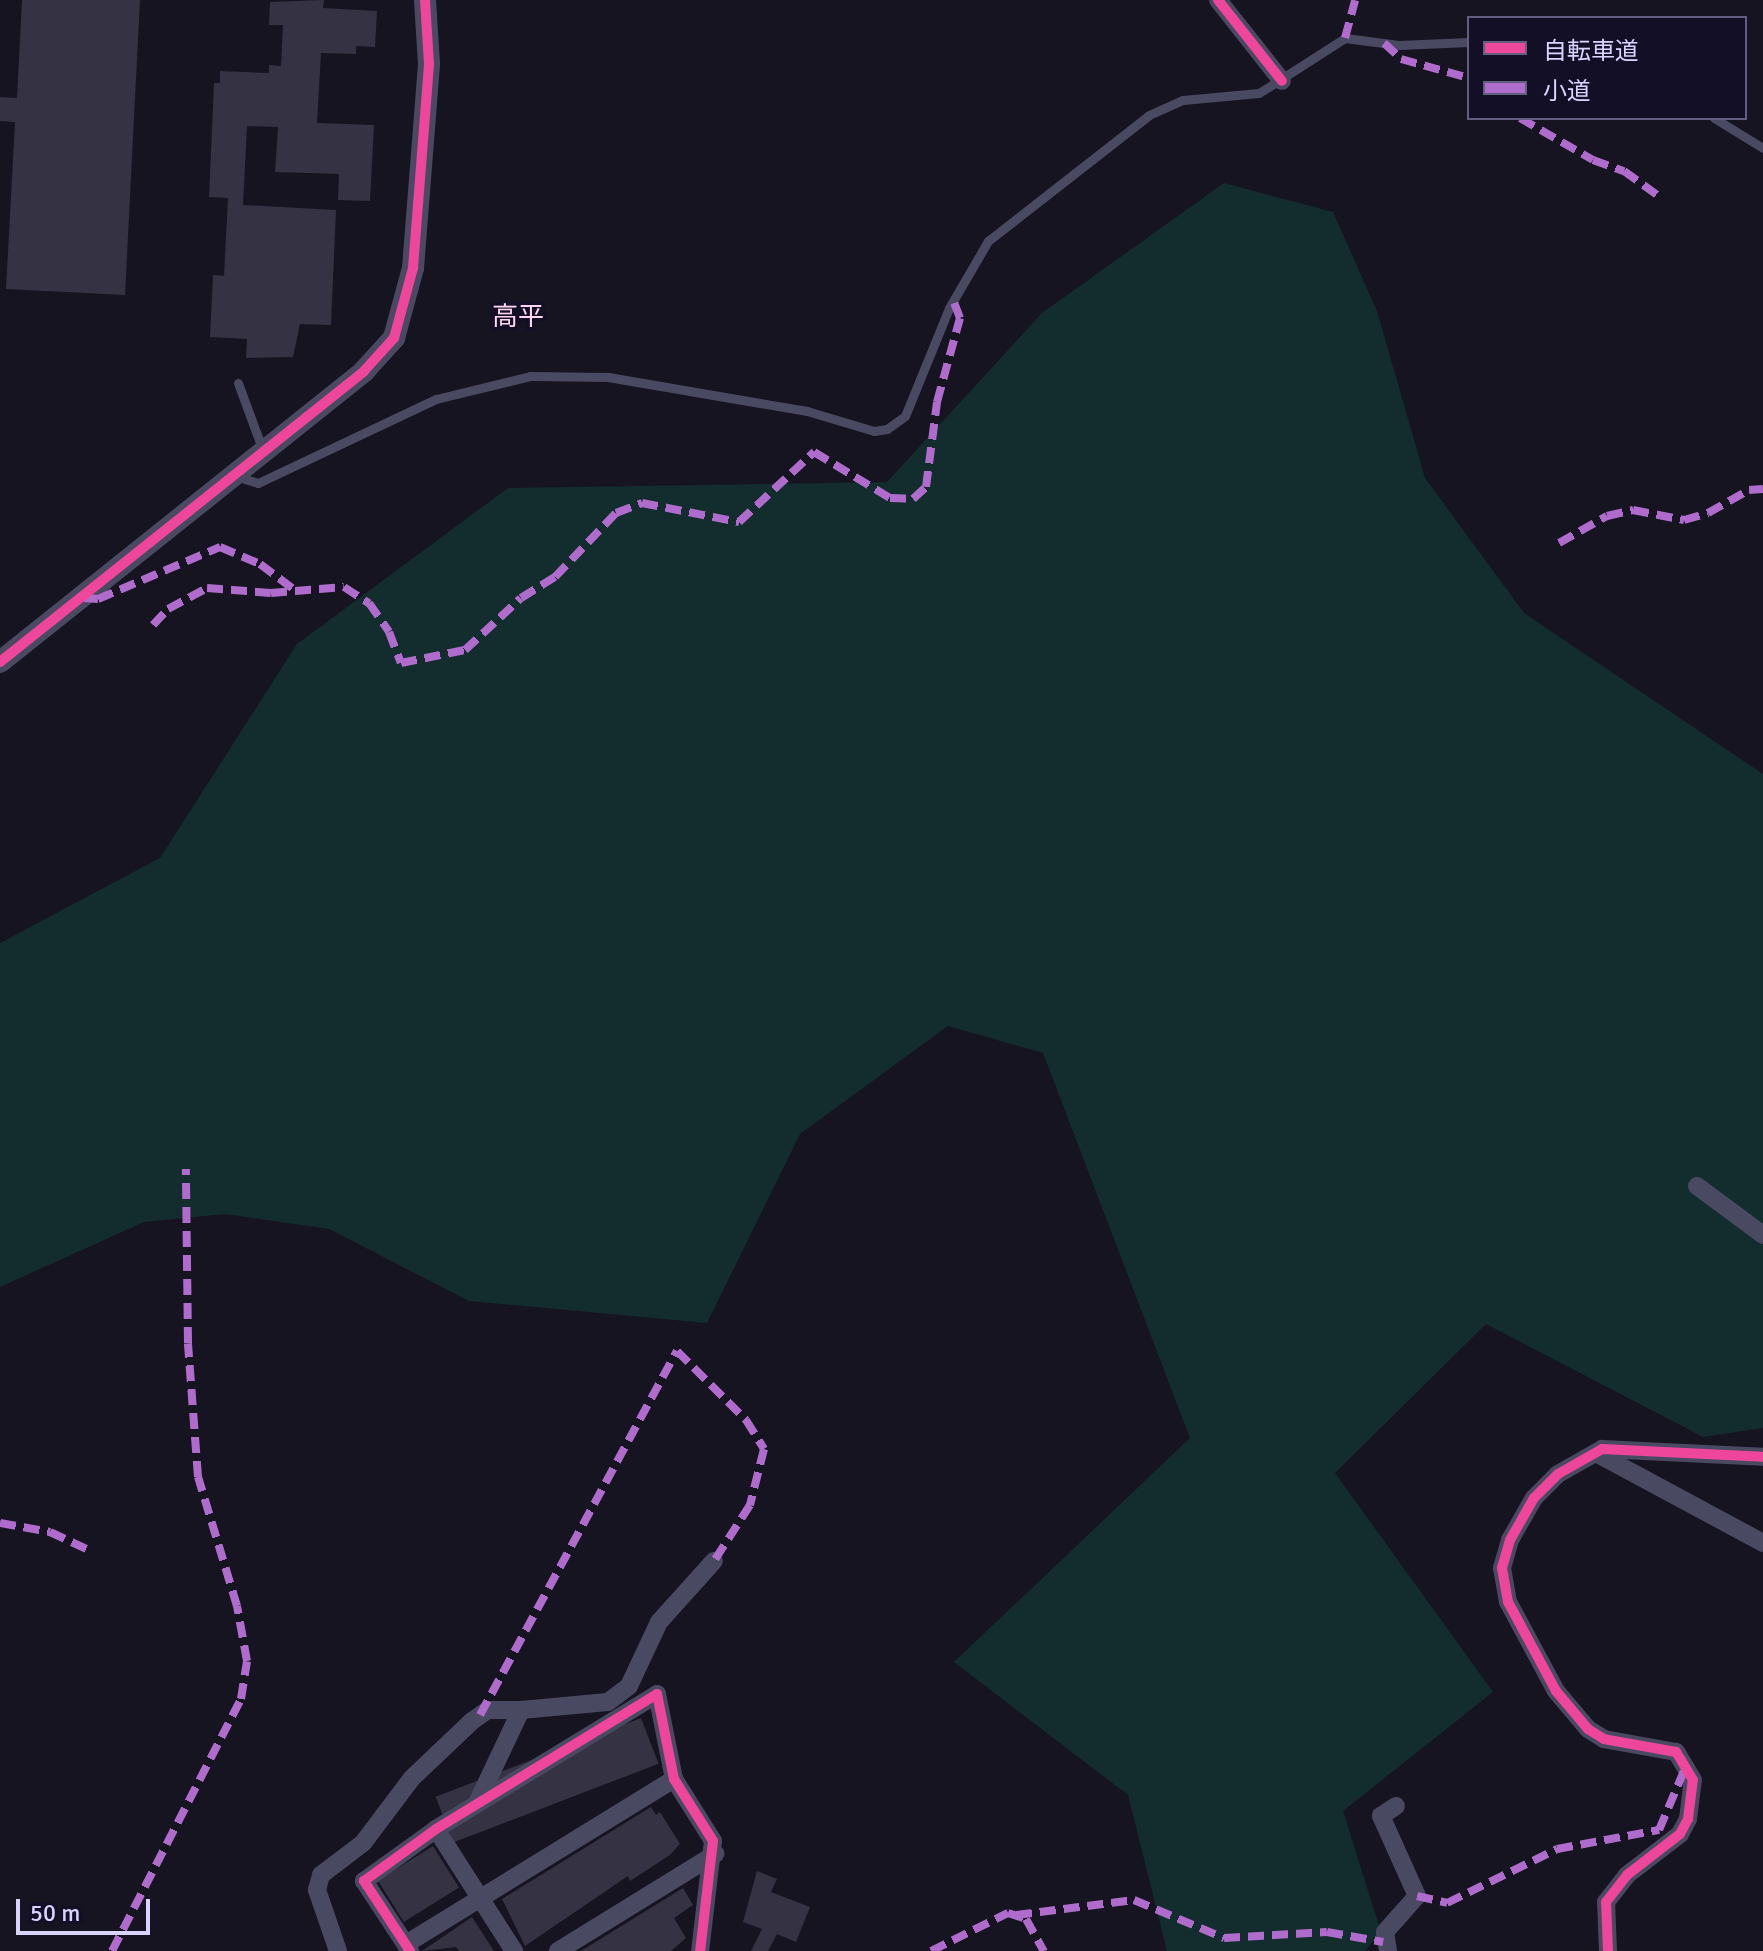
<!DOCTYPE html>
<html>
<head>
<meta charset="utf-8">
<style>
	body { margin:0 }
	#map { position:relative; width:1763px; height:1951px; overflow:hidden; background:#161421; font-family:Signika,"Noto Sans JP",sans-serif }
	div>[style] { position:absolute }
	.green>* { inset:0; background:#132c2d }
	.building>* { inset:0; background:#343243; transform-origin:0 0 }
	.service>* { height:9px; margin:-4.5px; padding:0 4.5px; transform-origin:4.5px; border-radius:4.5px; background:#4a4962 }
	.minor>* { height:18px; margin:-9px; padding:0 9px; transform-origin:9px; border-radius:9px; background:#4a4962 }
	.tertiary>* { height:22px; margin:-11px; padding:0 11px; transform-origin:11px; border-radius:11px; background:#4a4962 }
	.quiet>* { height:8px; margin-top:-4px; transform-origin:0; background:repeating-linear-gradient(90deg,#b06ccc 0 16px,transparent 0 24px) }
	.cycleway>* { height:10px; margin:-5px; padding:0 5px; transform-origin:5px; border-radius:5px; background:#ed469a }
	span { translate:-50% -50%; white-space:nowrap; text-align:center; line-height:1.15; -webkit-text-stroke:7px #130f26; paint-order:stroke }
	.quarter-label { font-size:26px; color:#ffd6f0 }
	.legend { position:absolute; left:1467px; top:16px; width:280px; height:104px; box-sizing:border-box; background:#130f26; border:2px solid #625e7d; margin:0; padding:10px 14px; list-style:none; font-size:24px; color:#d9d4ff }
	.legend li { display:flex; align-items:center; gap:16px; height:40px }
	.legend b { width:40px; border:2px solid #625e7d }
	.scale { position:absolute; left:16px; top:1899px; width:134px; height:36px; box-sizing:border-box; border:4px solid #d9d4ff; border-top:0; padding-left:10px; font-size:24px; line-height:28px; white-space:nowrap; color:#d9d4ff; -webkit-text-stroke:6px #130f26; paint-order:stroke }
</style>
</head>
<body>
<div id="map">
	<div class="green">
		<div style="clip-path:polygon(1224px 183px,1333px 212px,1377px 311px,1425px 478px,1524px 613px,1763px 774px,1763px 1428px,1703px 1437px,1486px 1324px,1335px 1473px,1493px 1692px,1343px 1811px,1381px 1932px,1365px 1951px,1167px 1951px,1128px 1795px,954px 1662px,1190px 1438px,1043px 1053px,948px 1026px,800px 1134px,707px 1323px,469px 1301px,329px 1229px,225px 1214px,144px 1222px,0 1287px,0 943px,160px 858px,297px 644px,508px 488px,887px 482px,1042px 313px)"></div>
	</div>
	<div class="building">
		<div style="clip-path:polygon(22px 0,140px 0,125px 295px,6px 289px,15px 122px,0 121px,0 97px,17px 98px)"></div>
		<div style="clip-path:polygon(324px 0,323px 8px,377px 11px,375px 47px,356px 46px,356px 54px,321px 53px,317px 123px,374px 125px,370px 201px,338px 200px,339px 174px,275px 172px,278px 127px,247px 126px,243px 205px,336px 210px,331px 325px,300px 324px,293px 357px,246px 358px,247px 339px,210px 337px,213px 275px,224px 276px,228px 198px,209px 197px,214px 83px,220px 83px,220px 71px,269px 73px,269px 65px,281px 66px,283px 25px,269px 25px,270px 2px)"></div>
		<div style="left:641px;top:1718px;width:49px;height:220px;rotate:69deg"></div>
		<div style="clip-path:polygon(651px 1807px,656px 1815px,660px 1812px,680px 1844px,670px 1855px,630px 1881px,628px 1876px,525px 1946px,502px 1899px)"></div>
		<div style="left:433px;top:1846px;width:49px;height:65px;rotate:58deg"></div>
		<div style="clip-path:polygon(757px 1871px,777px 1879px,771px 1892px,810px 1907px,796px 1942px,777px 1934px,768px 1951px,751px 1951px,762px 1929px,743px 1922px)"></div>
		<div style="clip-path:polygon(683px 1888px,693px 1905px,674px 1918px,686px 1938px,671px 1951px,581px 1951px)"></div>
		<div style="clip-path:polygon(472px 1917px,494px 1951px,459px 1951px,456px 1947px,422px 1951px)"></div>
	</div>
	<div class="service">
		<div style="left:1714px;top:118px;width:57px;rotate:31.5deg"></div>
		<div style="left:238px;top:383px;width:72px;rotate:69.8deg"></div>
		<div style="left:235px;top:476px;width:24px;rotate:17deg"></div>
		<div style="left:258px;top:483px;width:197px;rotate:-25.3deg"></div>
		<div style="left:436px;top:399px;width:97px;rotate:-13.7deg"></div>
		<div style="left:530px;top:376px;width:78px;rotate:0.7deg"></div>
		<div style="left:608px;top:377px;width:202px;rotate:9.7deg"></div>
		<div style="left:807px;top:411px;width:70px;rotate:16.6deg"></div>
		<div style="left:874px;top:431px;width:13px;rotate:-9deg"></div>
		<div style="left:887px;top:429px;width:22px;rotate:-36deg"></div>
		<div style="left:905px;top:416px;width:117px;rotate:-67.8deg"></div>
		<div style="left:949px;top:308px;width:78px;rotate:-59.8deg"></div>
		<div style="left:988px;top:241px;width:204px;rotate:-38deg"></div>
		<div style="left:1149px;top:115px;width:37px;rotate:-24deg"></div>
		<div style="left:1183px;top:100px;width:76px;rotate:-5.3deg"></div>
		<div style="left:1259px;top:93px;width:102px;rotate:-32.6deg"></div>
		<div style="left:1345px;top:38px;width:54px;rotate:7.4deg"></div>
		<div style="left:1399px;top:45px;width:70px;rotate:-2.5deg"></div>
	</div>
	<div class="minor">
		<div style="left:1218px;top:0;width:103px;rotate:51.7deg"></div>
		<div style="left:1697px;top:1186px;width:82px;rotate:36.6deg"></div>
		<div style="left:1596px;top:1453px;width:190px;rotate:28.3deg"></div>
		<div style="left:477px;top:1803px;width:103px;rotate:-64.7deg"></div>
		<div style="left:521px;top:1710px;width:87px;rotate:-5.3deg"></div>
		<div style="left:608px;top:1702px;width:26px;rotate:-37deg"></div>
		<div style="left:629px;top:1686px;width:71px;rotate:-64.9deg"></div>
		<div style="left:659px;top:1622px;width:82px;rotate:-48deg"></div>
		<div style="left:436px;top:1829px;width:145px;rotate:57.4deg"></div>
		<div style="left:406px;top:1944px;width:315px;rotate:-31.6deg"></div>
		<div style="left:338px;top:1951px;width:65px;rotate:-109deg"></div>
		<div style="left:317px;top:1890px;width:16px;rotate:-75deg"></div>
		<div style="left:321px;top:1875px;width:53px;rotate:-37.3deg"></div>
		<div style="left:363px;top:1843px;width:81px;rotate:-53deg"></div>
		<div style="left:412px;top:1778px;width:83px;rotate:-43.5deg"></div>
		<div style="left:472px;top:1721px;width:19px;rotate:-35deg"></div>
		<div style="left:488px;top:1710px;width:33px"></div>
		<div style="left:410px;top:1951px;width:84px;rotate:-123.3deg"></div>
		<div style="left:364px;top:1881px;width:89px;rotate:-35.8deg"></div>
		<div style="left:436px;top:1829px;width:259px;rotate:-31.4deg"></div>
		<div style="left:657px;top:1694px;width:87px;rotate:78.7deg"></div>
		<div style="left:674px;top:1779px;width:73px;rotate:57.8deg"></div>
		<div style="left:713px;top:1841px;width:111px;rotate:96.7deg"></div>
		<div style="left:558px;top:1951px;width:185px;rotate:-31.7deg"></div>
		<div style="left:1388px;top:1951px;width:19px;rotate:-99deg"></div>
		<div style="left:1385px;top:1932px;width:48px;rotate:-48.4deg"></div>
		<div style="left:1417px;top:1896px;width:88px;rotate:-114.2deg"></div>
		<div style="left:1381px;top:1816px;width:18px;rotate:-34deg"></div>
		<div style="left:1608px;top:1951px;width:49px;rotate:-92.3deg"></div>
		<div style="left:1606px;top:1902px;width:34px;rotate:-52deg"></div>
		<div style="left:1627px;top:1875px;width:67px;rotate:-37.7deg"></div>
		<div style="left:1680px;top:1834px;width:17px;rotate:-62deg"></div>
		<div style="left:1688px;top:1819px;width:39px;rotate:-83deg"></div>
		<div style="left:1693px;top:1780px;width:33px;rotate:-121deg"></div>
		<div style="left:1676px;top:1752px;width:73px;rotate:-169.8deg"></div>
		<div style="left:1604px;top:1739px;width:19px;rotate:-148deg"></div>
		<div style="left:1588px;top:1729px;width:50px;rotate:-130.1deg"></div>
		<div style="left:1556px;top:1691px;width:101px;rotate:-118.3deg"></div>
		<div style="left:1508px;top:1602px;width:35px;rotate:-100deg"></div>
		<div style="left:1502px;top:1568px;width:29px;rotate:-74deg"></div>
		<div style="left:1510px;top:1540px;width:48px;rotate:-60.3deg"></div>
		<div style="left:1534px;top:1498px;width:34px;rotate:-45deg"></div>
		<div style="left:1558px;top:1474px;width:51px;rotate:-29.6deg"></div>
		<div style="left:1602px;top:1449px;width:161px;rotate:2.8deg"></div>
	</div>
	<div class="tertiary">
		<div style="left:0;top:662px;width:466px;rotate:-38.6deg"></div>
		<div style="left:364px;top:371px;width:45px;rotate:-47.7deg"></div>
		<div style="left:394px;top:338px;width:73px;rotate:-74.8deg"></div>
		<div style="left:413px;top:268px;width:205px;rotate:-85.5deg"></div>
		<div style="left:429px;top:64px;width:64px;rotate:-93.6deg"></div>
	</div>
	<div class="quiet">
		<div style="left:1345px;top:38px;width:39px;rotate:-75deg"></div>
		<div style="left:1384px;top:43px;width:23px;rotate:43deg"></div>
		<div style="left:1401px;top:59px;width:71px;rotate:15.6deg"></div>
		<div style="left:1520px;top:118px;width:84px;rotate:29.9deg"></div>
		<div style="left:1593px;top:160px;width:33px;rotate:20deg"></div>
		<div style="left:1624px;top:171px;width:41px;rotate:36deg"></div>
		<div style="left:1559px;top:543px;width:55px;rotate:-29.4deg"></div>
		<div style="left:1607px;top:516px;width:27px;rotate:-13deg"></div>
		<div style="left:1633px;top:510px;width:52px;rotate:11.1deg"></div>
		<div style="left:1684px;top:520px;width:25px;rotate:-16deg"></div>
		<div style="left:1708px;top:513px;width:47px;rotate:-29.3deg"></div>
		<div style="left:1749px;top:490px;width:14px;rotate:-4deg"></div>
		<div style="left:84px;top:598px;width:14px;rotate:4deg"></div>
		<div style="left:98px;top:599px;width:133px;rotate:-23.1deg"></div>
		<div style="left:220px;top:547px;width:43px;rotate:23deg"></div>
		<div style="left:260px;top:564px;width:45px;rotate:36.9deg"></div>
		<div style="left:153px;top:625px;width:22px;rotate:-47deg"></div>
		<div style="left:168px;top:609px;width:44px;rotate:-28.3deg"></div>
		<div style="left:207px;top:588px;width:64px;rotate:4.5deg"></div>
		<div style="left:271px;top:593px;width:73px;rotate:-4.7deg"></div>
		<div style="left:344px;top:587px;width:30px;rotate:33deg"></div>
		<div style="left:369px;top:603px;width:35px;rotate:55deg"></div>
		<div style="left:389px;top:632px;width:33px;rotate:69deg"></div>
		<div style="left:401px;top:663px;width:65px;rotate:-11.5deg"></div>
		<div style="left:465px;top:650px;width:76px;rotate:-42.9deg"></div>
		<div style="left:521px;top:598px;width:40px;rotate:-32deg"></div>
		<div style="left:555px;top:577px;width:88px;rotate:-46.4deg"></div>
		<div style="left:616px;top:513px;width:28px;rotate:-21deg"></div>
		<div style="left:642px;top:503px;width:99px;rotate:11.1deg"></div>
		<div style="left:739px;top:522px;width:103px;rotate:-43deg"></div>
		<div style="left:814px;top:452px;width:89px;rotate:31.2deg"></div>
		<div style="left:890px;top:498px;width:23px;rotate:2deg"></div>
		<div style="left:913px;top:499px;width:18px;rotate:-43deg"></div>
		<div style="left:926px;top:487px;width:86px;rotate:-82.6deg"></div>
		<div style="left:937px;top:402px;width:87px;rotate:-74.7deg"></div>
		<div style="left:960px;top:318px;width:19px;rotate:-111deg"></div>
		<div style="left:0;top:1523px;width:51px;rotate:10.2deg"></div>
		<div style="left:50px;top:1532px;width:40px;rotate:25deg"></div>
		<div style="left:480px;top:1715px;width:414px;rotate:-61.6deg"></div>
		<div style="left:677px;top:1351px;width:98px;rotate:45deg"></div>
		<div style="left:746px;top:1420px;width:34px;rotate:58deg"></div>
		<div style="left:764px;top:1449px;width:58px;rotate:104deg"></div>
		<div style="left:750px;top:1505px;width:67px;rotate:122.7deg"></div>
		<div style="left:1417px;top:1896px;width:31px;rotate:13deg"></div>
		<div style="left:1447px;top:1903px;width:123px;rotate:-26.1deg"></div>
		<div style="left:1557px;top:1849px;width:104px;rotate:-10.6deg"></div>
		<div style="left:1659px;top:1830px;width:69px;rotate:-67.1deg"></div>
		<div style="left:1016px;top:1915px;width:119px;rotate:-7.2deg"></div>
		<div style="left:1134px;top:1900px;width:98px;rotate:22.9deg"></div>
		<div style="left:1224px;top:1938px;width:103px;rotate:-3.3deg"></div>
		<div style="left:1327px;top:1932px;width:57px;rotate:10.1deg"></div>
		<div style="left:112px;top:1951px;width:283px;rotate:-62.9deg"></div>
		<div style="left:241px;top:1699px;width:38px;rotate:-81deg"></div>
		<div style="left:247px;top:1661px;width:56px;rotate:-100.3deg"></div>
		<div style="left:237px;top:1606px;width:135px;rotate:-106.8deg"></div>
		<div style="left:198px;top:1477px;width:134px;rotate:-94.3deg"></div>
		<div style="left:188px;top:1343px;width:174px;rotate:-90.7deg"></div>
		<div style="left:931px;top:1951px;width:86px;rotate:-26.3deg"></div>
		<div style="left:1008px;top:1913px;width:19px;rotate:18deg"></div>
		<div style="left:1026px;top:1919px;width:37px;rotate:61deg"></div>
	</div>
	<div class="cycleway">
		<div style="left:1218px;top:0;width:103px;rotate:51.7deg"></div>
		<div style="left:0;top:662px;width:466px;rotate:-38.6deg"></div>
		<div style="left:364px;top:371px;width:45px;rotate:-47.7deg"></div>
		<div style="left:394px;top:338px;width:73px;rotate:-74.8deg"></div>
		<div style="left:413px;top:268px;width:205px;rotate:-85.5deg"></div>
		<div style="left:429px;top:64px;width:64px;rotate:-93.6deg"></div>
		<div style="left:410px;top:1951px;width:84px;rotate:-123.3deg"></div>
		<div style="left:364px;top:1881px;width:89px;rotate:-35.8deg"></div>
		<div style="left:436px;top:1829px;width:259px;rotate:-31.4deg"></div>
		<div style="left:657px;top:1694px;width:87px;rotate:78.7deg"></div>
		<div style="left:674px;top:1779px;width:73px;rotate:57.8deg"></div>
		<div style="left:713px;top:1841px;width:111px;rotate:96.7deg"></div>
		<div style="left:1608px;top:1951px;width:49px;rotate:-92.3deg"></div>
		<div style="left:1606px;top:1902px;width:34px;rotate:-52deg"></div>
		<div style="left:1627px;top:1875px;width:67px;rotate:-37.7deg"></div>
		<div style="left:1680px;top:1834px;width:17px;rotate:-62deg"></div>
		<div style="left:1688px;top:1819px;width:39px;rotate:-83deg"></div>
		<div style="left:1693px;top:1780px;width:33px;rotate:-121deg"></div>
		<div style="left:1676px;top:1752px;width:73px;rotate:-169.8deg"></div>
		<div style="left:1604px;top:1739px;width:19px;rotate:-148deg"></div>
		<div style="left:1588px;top:1729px;width:50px;rotate:-130.1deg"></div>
		<div style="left:1556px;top:1691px;width:101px;rotate:-118.3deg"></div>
		<div style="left:1508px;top:1602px;width:35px;rotate:-100deg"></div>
		<div style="left:1502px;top:1568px;width:29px;rotate:-74deg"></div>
		<div style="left:1510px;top:1540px;width:48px;rotate:-60.3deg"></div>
		<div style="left:1534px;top:1498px;width:34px;rotate:-45deg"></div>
		<div style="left:1558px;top:1474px;width:51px;rotate:-29.6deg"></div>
		<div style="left:1602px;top:1449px;width:161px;rotate:2.8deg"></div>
	</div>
	<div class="quarter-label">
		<span style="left:518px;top:318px">高平</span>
	</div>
	<ul class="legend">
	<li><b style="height:10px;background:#ed469a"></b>自転車道</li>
	<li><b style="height:10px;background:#b06ccc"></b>小道</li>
	</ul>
	<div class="scale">50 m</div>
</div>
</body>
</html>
